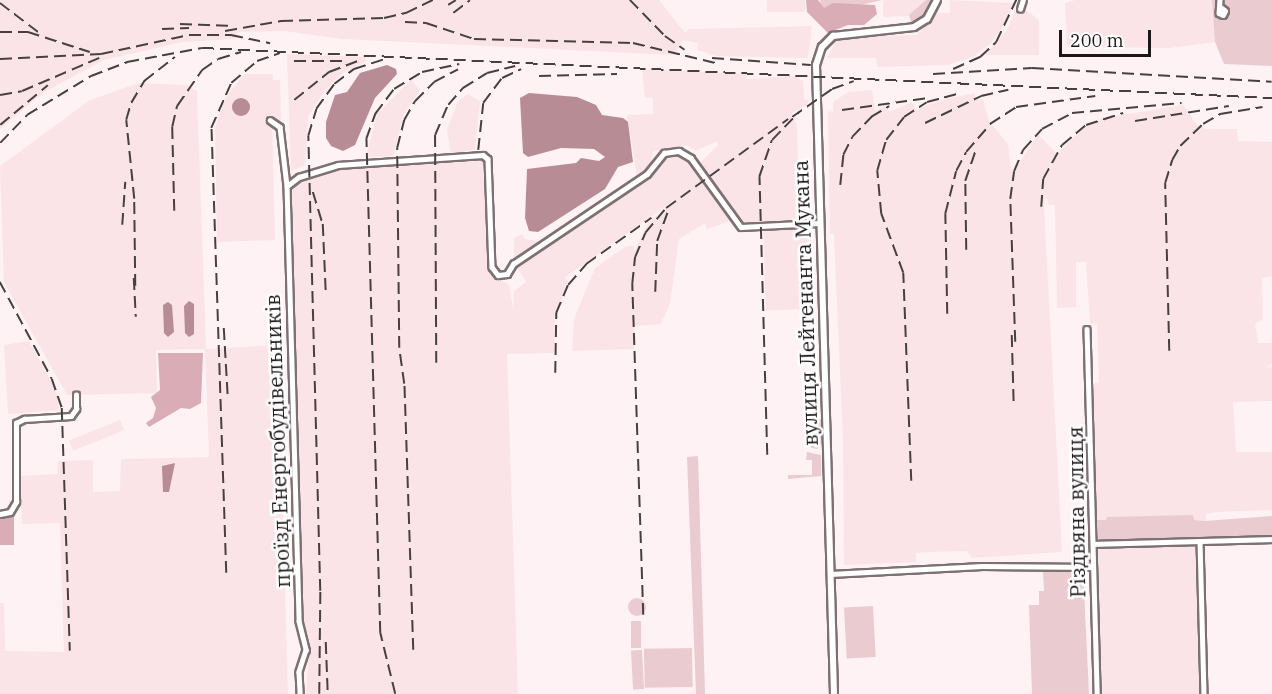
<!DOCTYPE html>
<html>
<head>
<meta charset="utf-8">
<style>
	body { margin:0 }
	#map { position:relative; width:1272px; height:694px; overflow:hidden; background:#fef2f4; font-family:"IBM Plex Serif",serif }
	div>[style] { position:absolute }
	.built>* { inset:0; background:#fae4e8; transform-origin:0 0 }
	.green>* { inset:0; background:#eacbd0; transform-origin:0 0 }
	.round { border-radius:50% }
	.forest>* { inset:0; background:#daacb5; transform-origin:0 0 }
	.water>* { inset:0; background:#b88c95 }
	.roads { filter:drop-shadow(2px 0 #7d7173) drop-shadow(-2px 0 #7d7173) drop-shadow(0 2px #7d7173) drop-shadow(0 -2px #7d7173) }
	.minor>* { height:4.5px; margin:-2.25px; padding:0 2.25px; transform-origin:2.25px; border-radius:2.25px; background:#fff }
	.major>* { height:6px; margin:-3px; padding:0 3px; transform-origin:3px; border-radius:3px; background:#fff }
	.rail>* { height:1.5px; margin-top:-0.75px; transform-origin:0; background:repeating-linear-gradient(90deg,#474041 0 12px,transparent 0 18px) }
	span { translate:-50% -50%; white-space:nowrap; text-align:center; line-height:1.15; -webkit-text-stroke:5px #fff; paint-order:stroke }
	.street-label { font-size:21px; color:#1c1718 }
	.scale { position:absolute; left:1059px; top:30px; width:92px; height:27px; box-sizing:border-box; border:3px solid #1c1718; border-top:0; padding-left:8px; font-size:18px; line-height:21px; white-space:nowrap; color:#1c1718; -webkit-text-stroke:4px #fff; paint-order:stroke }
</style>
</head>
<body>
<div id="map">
	<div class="built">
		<div style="clip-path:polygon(0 0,659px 0,685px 33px,689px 29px,812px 26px,808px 58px,717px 56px,697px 50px,698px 43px,683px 40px,674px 55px,342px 39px,284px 31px,238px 32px,235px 39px,182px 42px,104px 60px,44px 92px,0 129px)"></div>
		<div style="left:767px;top:0;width:38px;height:12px"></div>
		<div style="clip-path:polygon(883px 0,934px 0,909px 16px,883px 17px)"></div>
		<div style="clip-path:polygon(950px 0,1014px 3px,1006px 23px,990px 44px,973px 57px,948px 65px,877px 67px,876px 58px,827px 58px,838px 37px,917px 35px,935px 13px,950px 13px)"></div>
		<div style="clip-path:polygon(1075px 0,1212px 0,1215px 42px,1170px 48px,1067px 47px,1065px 3px)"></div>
		<div style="clip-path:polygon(1018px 4px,1039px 20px,1039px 55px,985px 55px,1007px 30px)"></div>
		<div style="clip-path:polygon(287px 54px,365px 57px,366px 61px,343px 73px,324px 91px,308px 117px,305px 165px,291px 171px)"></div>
		<div style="clip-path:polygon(642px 69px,746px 74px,747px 79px,795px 76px,803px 81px,804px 99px,808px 100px,808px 104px,792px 113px,797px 125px,798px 168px,807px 170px,809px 222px,746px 227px,736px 220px,698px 165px,718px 145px,717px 141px,695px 151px,687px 145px,653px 151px,650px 165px,637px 175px,627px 115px,653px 114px,653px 98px,645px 98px)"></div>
		<div style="clip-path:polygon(244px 74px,273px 74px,273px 80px,280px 80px,281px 120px,272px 123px,275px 240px,217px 242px,215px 129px,224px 100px)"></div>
		<div style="clip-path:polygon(411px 80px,420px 90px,404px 114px,393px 156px,366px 157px,377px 114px)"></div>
		<div style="clip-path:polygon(139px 83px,185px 85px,197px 91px,206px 349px,278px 345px,288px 694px,0 694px,0 603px,4px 603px,5px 651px,64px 652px,60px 523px,22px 524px,20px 476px,58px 474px,58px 461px,93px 460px,93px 492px,120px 491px,121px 459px,209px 457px,205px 349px,156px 350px,157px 393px,67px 395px,4px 282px,0 166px,90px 100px)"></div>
		<div style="clip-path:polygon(872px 90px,875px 110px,886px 106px,890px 112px,912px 102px,916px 110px,940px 100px,975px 93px,975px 100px,983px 99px,989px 121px,1008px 144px,1011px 169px,1015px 170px,1038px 134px,1057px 154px,1084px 127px,1103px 118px,1183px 105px,1197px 125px,1206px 129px,1237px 129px,1238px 141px,1272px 142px,1272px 276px,1262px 278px,1263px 319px,1255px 324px,1258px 343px,1272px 343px,1272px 363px,1267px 367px,1272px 368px,1272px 401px,1233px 402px,1236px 452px,1272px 452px,1272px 510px,1217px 512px,1206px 514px,1206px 521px,1193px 520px,1193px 516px,1097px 520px,1093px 384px,1099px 382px,1097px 324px,1090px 323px,1086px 262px,1076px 262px,1076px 307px,1057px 308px,1055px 205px,1049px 205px,1046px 196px,1044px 205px,1062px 552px,972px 558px,967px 551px,926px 552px,916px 553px,916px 562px,844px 565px,843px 443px,834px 234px,830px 233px,828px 112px,833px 111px,833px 102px,848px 92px)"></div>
		<div style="clip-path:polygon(468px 94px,480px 101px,475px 149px,451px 154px,447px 130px,458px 101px)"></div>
		<div style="clip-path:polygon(682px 152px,730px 221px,707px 229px,705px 223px,679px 239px,670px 303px,661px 324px,634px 326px,634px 349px,572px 351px,574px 319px,595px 268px,626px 246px,634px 246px,634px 252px,648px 223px,677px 198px,564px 278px,569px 282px,555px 315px,554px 353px,507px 354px,518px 694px,306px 694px,310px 641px,304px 622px,290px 187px,296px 181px,332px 169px,484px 161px,490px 273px,509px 285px,513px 308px,514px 291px,526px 282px,516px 266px,650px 174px,661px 157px)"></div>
		<div style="left:810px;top:225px;width:84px;height:47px;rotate:88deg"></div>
		<div style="clip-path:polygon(522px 234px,525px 239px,543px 242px,514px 261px,514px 238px)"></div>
		<div style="clip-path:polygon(29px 341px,56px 390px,59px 410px,8px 414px,4px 345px)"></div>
		<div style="left:120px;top:420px;width:11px;height:55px;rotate:68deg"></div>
		<div style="left:1196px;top:546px;width:148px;height:99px;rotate:88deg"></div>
	</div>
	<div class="green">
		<div style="clip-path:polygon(820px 0,882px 0,822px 14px)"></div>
		<div style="clip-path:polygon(926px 0,935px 0,924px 19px,912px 25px,909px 15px)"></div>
		<div style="clip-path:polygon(1212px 0,1272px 0,1272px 66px,1224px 64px,1215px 42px)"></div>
		<div style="clip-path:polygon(809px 417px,821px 419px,822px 444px,817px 449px,806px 446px,810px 440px,805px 425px,812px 425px)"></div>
		<div style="clip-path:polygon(807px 452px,821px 455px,821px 476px,788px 479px,788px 475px,812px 475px,812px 460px,806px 460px)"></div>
		<div style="clip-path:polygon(698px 456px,705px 693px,705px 694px,696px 694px,687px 457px)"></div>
		<div style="clip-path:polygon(1193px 515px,1194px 520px,1205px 521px,1272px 516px,1272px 537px,1101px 542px,1098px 538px,1097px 520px,1106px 520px,1107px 517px)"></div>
		<div style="clip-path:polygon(1083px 570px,1089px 694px,1032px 694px,1029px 605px,1039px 605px,1039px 591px,1044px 591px,1043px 571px)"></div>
		<div class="round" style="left:628px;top:598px;width:18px;height:18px"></div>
		<div style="left:873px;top:606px;width:51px;height:29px;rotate:87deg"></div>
		<div style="left:631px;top:621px;width:10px;height:27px"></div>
		<div style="left:692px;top:648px;width:39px;height:48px;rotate:89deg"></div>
		<div style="left:642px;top:650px;width:39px;height:11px;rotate:87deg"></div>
	</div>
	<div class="forest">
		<div style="clip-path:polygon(818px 0,824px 8px,833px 3px,875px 5px,877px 14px,864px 25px,848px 25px,828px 33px,807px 12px,806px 0)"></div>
		<div style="clip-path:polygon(158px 353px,203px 353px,201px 403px,190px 409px,181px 408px,149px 427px,146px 423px,153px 418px,156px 408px,151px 397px,160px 390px)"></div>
		<div style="left:0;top:517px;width:14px;height:28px"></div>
	</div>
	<div class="water">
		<div style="clip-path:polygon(387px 65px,396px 69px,397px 74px,375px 98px,355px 145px,343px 151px,331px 146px,326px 138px,326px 122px,335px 95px,347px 92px,360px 73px)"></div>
		<div style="clip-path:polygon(529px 93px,577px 97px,596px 105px,602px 115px,623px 118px,628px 122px,633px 162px,618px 167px,605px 189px,538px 232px,529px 231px,525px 218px,527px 169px,576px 163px,581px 158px,599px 161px,605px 157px,594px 149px,561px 148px,528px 157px,523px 153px,520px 98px)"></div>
		<div class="round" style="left:232px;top:98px;width:18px;height:18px"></div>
		<div style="clip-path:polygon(189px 301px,194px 304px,194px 334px,189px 337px,185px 333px,184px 306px)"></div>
		<div style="clip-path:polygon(168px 302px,172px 305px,174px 332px,168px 337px,164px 333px,163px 305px)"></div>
		<div style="clip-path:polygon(175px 463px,169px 492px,163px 492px,162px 466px)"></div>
	</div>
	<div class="roads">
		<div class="minor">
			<div style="left:1220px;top:0;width:13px;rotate:94deg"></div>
			<div style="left:1219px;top:13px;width:4px;rotate:27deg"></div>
			<div style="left:1223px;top:15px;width:4px;rotate:-63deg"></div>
			<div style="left:1225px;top:11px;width:5px;rotate:-143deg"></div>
			<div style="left:1020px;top:9px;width:9px;rotate:-72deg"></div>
			<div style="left:270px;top:120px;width:12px;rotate:35deg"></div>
			<div style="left:280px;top:127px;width:59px;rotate:83.2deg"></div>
			<div style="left:287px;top:186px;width:435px;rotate:88.4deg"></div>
			<div style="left:299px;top:621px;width:30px;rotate:76deg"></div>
			<div style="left:306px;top:650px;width:23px;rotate:108deg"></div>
			<div style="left:299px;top:672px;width:22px;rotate:87deg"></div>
			<div style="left:287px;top:186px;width:15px;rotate:-37deg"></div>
			<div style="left:299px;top:177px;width:41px;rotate:-17.1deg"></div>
			<div style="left:338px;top:165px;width:145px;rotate:-3.9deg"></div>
			<div style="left:483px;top:155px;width:6px;rotate:39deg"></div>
			<div style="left:488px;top:159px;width:108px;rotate:87.9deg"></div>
			<div style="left:492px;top:267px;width:10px;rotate:53deg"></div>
			<div style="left:498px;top:275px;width:9px;rotate:-6deg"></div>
			<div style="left:507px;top:274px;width:12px;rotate:-59deg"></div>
			<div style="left:513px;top:264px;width:161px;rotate:-33.9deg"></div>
			<div style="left:647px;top:174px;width:27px;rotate:-51deg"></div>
			<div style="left:664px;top:153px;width:15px;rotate:-8deg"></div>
			<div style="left:679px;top:151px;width:14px;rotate:30deg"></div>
			<div style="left:691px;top:158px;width:85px;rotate:54.1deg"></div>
			<div style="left:741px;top:227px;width:78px;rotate:-2.9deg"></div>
			<div style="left:1087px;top:329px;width:365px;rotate:88.4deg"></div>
			<div style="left:0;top:514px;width:10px;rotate:-11deg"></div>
			<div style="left:10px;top:512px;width:12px;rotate:-59deg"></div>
			<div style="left:16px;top:502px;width:79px;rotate:-90deg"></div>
			<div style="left:16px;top:423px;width:9px;rotate:-27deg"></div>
			<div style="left:24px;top:419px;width:47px;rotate:-3.7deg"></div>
			<div style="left:71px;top:416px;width:9px;rotate:-54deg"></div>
			<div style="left:76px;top:409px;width:14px;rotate:-90deg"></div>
			<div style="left:1200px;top:541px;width:153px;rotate:88.5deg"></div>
			<div style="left:1093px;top:544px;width:179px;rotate:-1.6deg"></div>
			<div style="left:830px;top:574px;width:152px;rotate:-3deg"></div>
			<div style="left:982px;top:566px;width:111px;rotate:0.5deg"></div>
		</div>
		<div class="major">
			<div style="left:834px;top:694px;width:629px;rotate:-91.64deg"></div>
			<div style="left:816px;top:65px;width:19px;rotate:-72deg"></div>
			<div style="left:822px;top:47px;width:16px;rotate:-45deg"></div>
			<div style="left:833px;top:36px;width:81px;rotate:-6.3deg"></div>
			<div style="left:914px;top:27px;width:15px;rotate:-32deg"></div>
			<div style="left:927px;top:19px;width:21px;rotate:-62deg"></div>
		</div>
	</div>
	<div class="rail">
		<div style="left:630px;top:0;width:50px;rotate:45.8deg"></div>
		<div style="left:665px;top:36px;width:24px;rotate:35deg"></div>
		<div style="left:0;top:3px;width:48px;rotate:37.3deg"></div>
		<div style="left:448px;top:5px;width:9px;rotate:-32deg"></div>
		<div style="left:453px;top:13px;width:21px;rotate:-37deg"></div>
		<div style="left:405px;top:22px;width:21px;rotate:3deg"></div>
		<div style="left:426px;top:23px;width:51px;rotate:18.4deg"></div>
		<div style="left:474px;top:39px;width:159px;rotate:1.4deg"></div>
		<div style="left:633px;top:43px;width:89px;rotate:13.6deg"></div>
		<div style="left:180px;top:24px;width:54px;rotate:2.1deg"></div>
		<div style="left:162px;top:29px;width:27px;rotate:-2deg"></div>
		<div style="left:225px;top:31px;width:57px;rotate:-10.1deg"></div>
		<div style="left:281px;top:21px;width:103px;rotate:-1.7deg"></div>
		<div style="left:384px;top:18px;width:23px;rotate:-13deg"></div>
		<div style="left:406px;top:13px;width:30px;rotate:-26deg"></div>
		<div style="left:0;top:32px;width:28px"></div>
		<div style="left:28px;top:32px;width:65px;rotate:17.9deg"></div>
		<div style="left:712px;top:58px;width:99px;rotate:4deg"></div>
		<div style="left:0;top:59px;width:101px;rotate:-2.8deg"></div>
		<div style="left:101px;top:54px;width:90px;rotate:-12.2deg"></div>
		<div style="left:189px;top:35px;width:42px"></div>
		<div style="left:231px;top:35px;width:40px;rotate:12deg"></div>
		<div style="left:294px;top:61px;width:51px"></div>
		<div style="left:953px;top:69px;width:30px;rotate:-24deg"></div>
		<div style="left:980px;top:57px;width:22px;rotate:-43deg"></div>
		<div style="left:996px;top:42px;width:47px;rotate:-64.5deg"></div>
		<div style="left:933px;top:74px;width:99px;rotate:-3.5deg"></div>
		<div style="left:1032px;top:68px;width:240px;rotate:3.3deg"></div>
		<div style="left:539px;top:76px;width:78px;rotate:-1.5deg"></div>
		<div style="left:0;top:95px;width:22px;rotate:-10deg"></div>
		<div style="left:22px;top:91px;width:84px;rotate:-23.2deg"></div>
		<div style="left:294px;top:100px;width:45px;rotate:-38.7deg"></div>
		<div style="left:329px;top:72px;width:30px;rotate:-21deg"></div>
		<div style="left:842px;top:110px;width:87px;rotate:-7.9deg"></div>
		<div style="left:792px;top:117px;width:49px;rotate:-35deg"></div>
		<div style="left:832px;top:89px;width:23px;rotate:-20deg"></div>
		<div style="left:1135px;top:121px;width:95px;rotate:-9.1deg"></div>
		<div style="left:925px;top:123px;width:62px;rotate:-25.7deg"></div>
		<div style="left:981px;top:96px;width:28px;rotate:-13deg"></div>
		<div style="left:0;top:125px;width:62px;rotate:-39.8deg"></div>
		<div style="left:0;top:143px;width:39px;rotate:-46deg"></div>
		<div style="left:27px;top:115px;width:75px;rotate:-31.4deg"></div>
		<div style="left:91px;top:76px;width:39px;rotate:-21deg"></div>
		<div style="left:127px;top:62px;width:76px;rotate:-10.6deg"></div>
		<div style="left:202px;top:48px;width:1071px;rotate:2.68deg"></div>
		<div style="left:478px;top:150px;width:47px;rotate:-83.9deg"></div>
		<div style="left:483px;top:103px;width:31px;rotate:-53deg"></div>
		<div style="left:502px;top:78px;width:21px;rotate:-25deg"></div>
		<div style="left:840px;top:185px;width:30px;rotate:-84deg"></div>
		<div style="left:843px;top:155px;width:20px;rotate:-63deg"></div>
		<div style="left:852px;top:137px;width:28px;rotate:-46deg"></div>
		<div style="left:871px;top:117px;width:21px;rotate:-31deg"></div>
		<div style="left:313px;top:192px;width:34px;rotate:73deg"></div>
		<div style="left:323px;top:224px;width:68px;rotate:87.5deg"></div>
		<div style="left:1041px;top:207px;width:28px;rotate:-86deg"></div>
		<div style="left:1043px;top:179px;width:39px;rotate:-61deg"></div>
		<div style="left:1062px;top:145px;width:31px;rotate:-40deg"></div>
		<div style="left:1086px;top:125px;width:39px;rotate:-18deg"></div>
		<div style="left:174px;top:211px;width:84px;rotate:-91.4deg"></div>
		<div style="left:172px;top:127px;width:22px;rotate:-77deg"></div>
		<div style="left:177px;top:106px;width:44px;rotate:-55.2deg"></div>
		<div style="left:202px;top:70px;width:19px;rotate:-35deg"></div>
		<div style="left:218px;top:59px;width:24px;rotate:-17deg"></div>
		<div style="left:122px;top:225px;width:43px;rotate:-86deg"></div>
		<div style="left:966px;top:250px;width:69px;rotate:-90.8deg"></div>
		<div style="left:965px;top:181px;width:34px;rotate:-71deg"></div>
		<div style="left:134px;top:278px;width:39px;rotate:87deg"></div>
		<div style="left:0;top:282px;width:110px;rotate:61.8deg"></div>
		<div style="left:52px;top:379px;width:31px;rotate:71deg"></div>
		<div style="left:62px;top:408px;width:243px;rotate:88.1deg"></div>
		<div style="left:135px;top:286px;width:87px;rotate:-90.7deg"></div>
		<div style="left:134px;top:199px;width:79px;rotate:-95.8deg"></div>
		<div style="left:126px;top:120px;width:18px;rotate:-74deg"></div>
		<div style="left:131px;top:103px;width:26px;rotate:-59deg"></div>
		<div style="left:144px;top:81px;width:39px;rotate:-38deg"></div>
		<div style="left:655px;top:292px;width:51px;rotate:-87.8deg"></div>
		<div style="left:657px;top:241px;width:30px;rotate:-70deg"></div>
		<div style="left:947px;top:314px;width:100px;rotate:-91.1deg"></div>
		<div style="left:945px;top:214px;width:44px;rotate:-75.7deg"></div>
		<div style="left:956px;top:171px;width:21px;rotate:-62deg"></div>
		<div style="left:966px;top:152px;width:37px;rotate:-49deg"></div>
		<div style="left:990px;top:124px;width:31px;rotate:-33deg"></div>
		<div style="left:1016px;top:107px;width:80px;rotate:-7.9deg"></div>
		<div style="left:224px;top:328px;width:69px;rotate:86.7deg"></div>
		<div style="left:1012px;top:335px;width:72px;rotate:88.4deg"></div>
		<div style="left:1015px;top:342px;width:143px;rotate:-92deg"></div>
		<div style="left:1010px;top:199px;width:28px;rotate:-82deg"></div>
		<div style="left:1014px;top:171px;width:23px;rotate:-67deg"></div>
		<div style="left:1023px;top:150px;width:28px;rotate:-48deg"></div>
		<div style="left:1042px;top:129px;width:34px;rotate:-28deg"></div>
		<div style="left:1072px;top:113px;width:110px;rotate:-5.2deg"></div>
		<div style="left:1169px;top:351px;width:168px;rotate:-91.4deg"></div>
		<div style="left:1165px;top:183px;width:24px;rotate:-73deg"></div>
		<div style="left:1172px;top:160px;width:16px;rotate:-60deg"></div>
		<div style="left:1180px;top:146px;width:32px;rotate:-44deg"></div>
		<div style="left:1203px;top:124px;width:20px;rotate:-30deg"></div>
		<div style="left:1220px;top:114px;width:43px;rotate:-9.5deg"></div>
		<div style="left:436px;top:363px;width:228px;rotate:-90.3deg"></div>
		<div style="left:435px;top:135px;width:33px;rotate:-67deg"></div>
		<div style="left:448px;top:105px;width:23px;rotate:-49deg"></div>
		<div style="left:463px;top:88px;width:28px;rotate:-32deg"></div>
		<div style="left:487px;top:73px;width:29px;rotate:-14deg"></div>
		<div style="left:555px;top:373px;width:60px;rotate:-89deg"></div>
		<div style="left:556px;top:313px;width:30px;rotate:-67deg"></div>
		<div style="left:568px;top:285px;width:28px;rotate:-49deg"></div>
		<div style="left:586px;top:264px;width:80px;rotate:-35.3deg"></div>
		<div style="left:767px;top:455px;width:278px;rotate:-91.6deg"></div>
		<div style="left:759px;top:177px;width:39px;rotate:-71deg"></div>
		<div style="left:772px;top:140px;width:39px;rotate:-46deg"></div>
		<div style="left:911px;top:481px;width:208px;rotate:-92.2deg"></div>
		<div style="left:903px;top:273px;width:63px;rotate:-110.4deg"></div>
		<div style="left:881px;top:214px;width:43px;rotate:-95.3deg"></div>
		<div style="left:877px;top:171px;width:32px;rotate:-74deg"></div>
		<div style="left:886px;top:140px;width:29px;rotate:-52deg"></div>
		<div style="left:904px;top:117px;width:27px;rotate:-33deg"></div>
		<div style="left:927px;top:102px;width:31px;rotate:-15deg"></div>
		<div style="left:226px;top:573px;width:445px;rotate:-91.9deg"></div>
		<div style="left:211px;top:128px;width:49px;rotate:-66deg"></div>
		<div style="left:231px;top:83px;width:34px;rotate:-40deg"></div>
		<div style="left:257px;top:61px;width:24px;rotate:-19deg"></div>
		<div style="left:643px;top:615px;width:331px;rotate:-91.9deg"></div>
		<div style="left:632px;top:284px;width:27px;rotate:-84deg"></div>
		<div style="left:635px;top:257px;width:26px;rotate:-67deg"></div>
		<div style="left:645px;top:233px;width:33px;rotate:-50deg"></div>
		<div style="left:666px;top:208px;width:151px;rotate:-36.1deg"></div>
		<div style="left:326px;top:642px;width:52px;rotate:87.8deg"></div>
		<div style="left:413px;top:650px;width:266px;rotate:-91.9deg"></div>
		<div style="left:404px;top:384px;width:36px;rotate:-98deg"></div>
		<div style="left:399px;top:348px;width:200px;rotate:-90.6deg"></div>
		<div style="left:397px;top:148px;width:29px;rotate:-76deg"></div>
		<div style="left:404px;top:120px;width:22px;rotate:-60deg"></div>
		<div style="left:415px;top:101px;width:27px;rotate:-45deg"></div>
		<div style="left:434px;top:82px;width:27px;rotate:-28deg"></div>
		<div style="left:319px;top:694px;width:103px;rotate:-89.4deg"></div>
		<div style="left:320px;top:591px;width:455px;rotate:-91.5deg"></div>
		<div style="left:308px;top:136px;width:28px;rotate:-73deg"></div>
		<div style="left:316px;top:109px;width:31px;rotate:-54deg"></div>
		<div style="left:334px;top:84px;width:25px;rotate:-37deg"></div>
		<div style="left:354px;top:69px;width:32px;rotate:-18deg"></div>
		<div style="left:395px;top:694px;width:63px;rotate:-103.8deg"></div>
		<div style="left:380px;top:633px;width:494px;rotate:-91.6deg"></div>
		<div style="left:366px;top:139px;width:27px;rotate:-70deg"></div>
		<div style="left:375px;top:114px;width:31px;rotate:-53deg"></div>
		<div style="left:394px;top:89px;width:33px;rotate:-31deg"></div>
		<div style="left:422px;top:72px;width:38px;rotate:-12deg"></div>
	</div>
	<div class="street-label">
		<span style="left:805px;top:303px;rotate:-92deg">вулиця Лейтенанта Мукана</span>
		<span style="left:277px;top:441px;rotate:-92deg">проїзд Енергобудівельників</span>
		<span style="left:1076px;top:512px;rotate:-91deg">Різдвяна вулиця</span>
	</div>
	<div class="scale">200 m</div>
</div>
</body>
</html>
